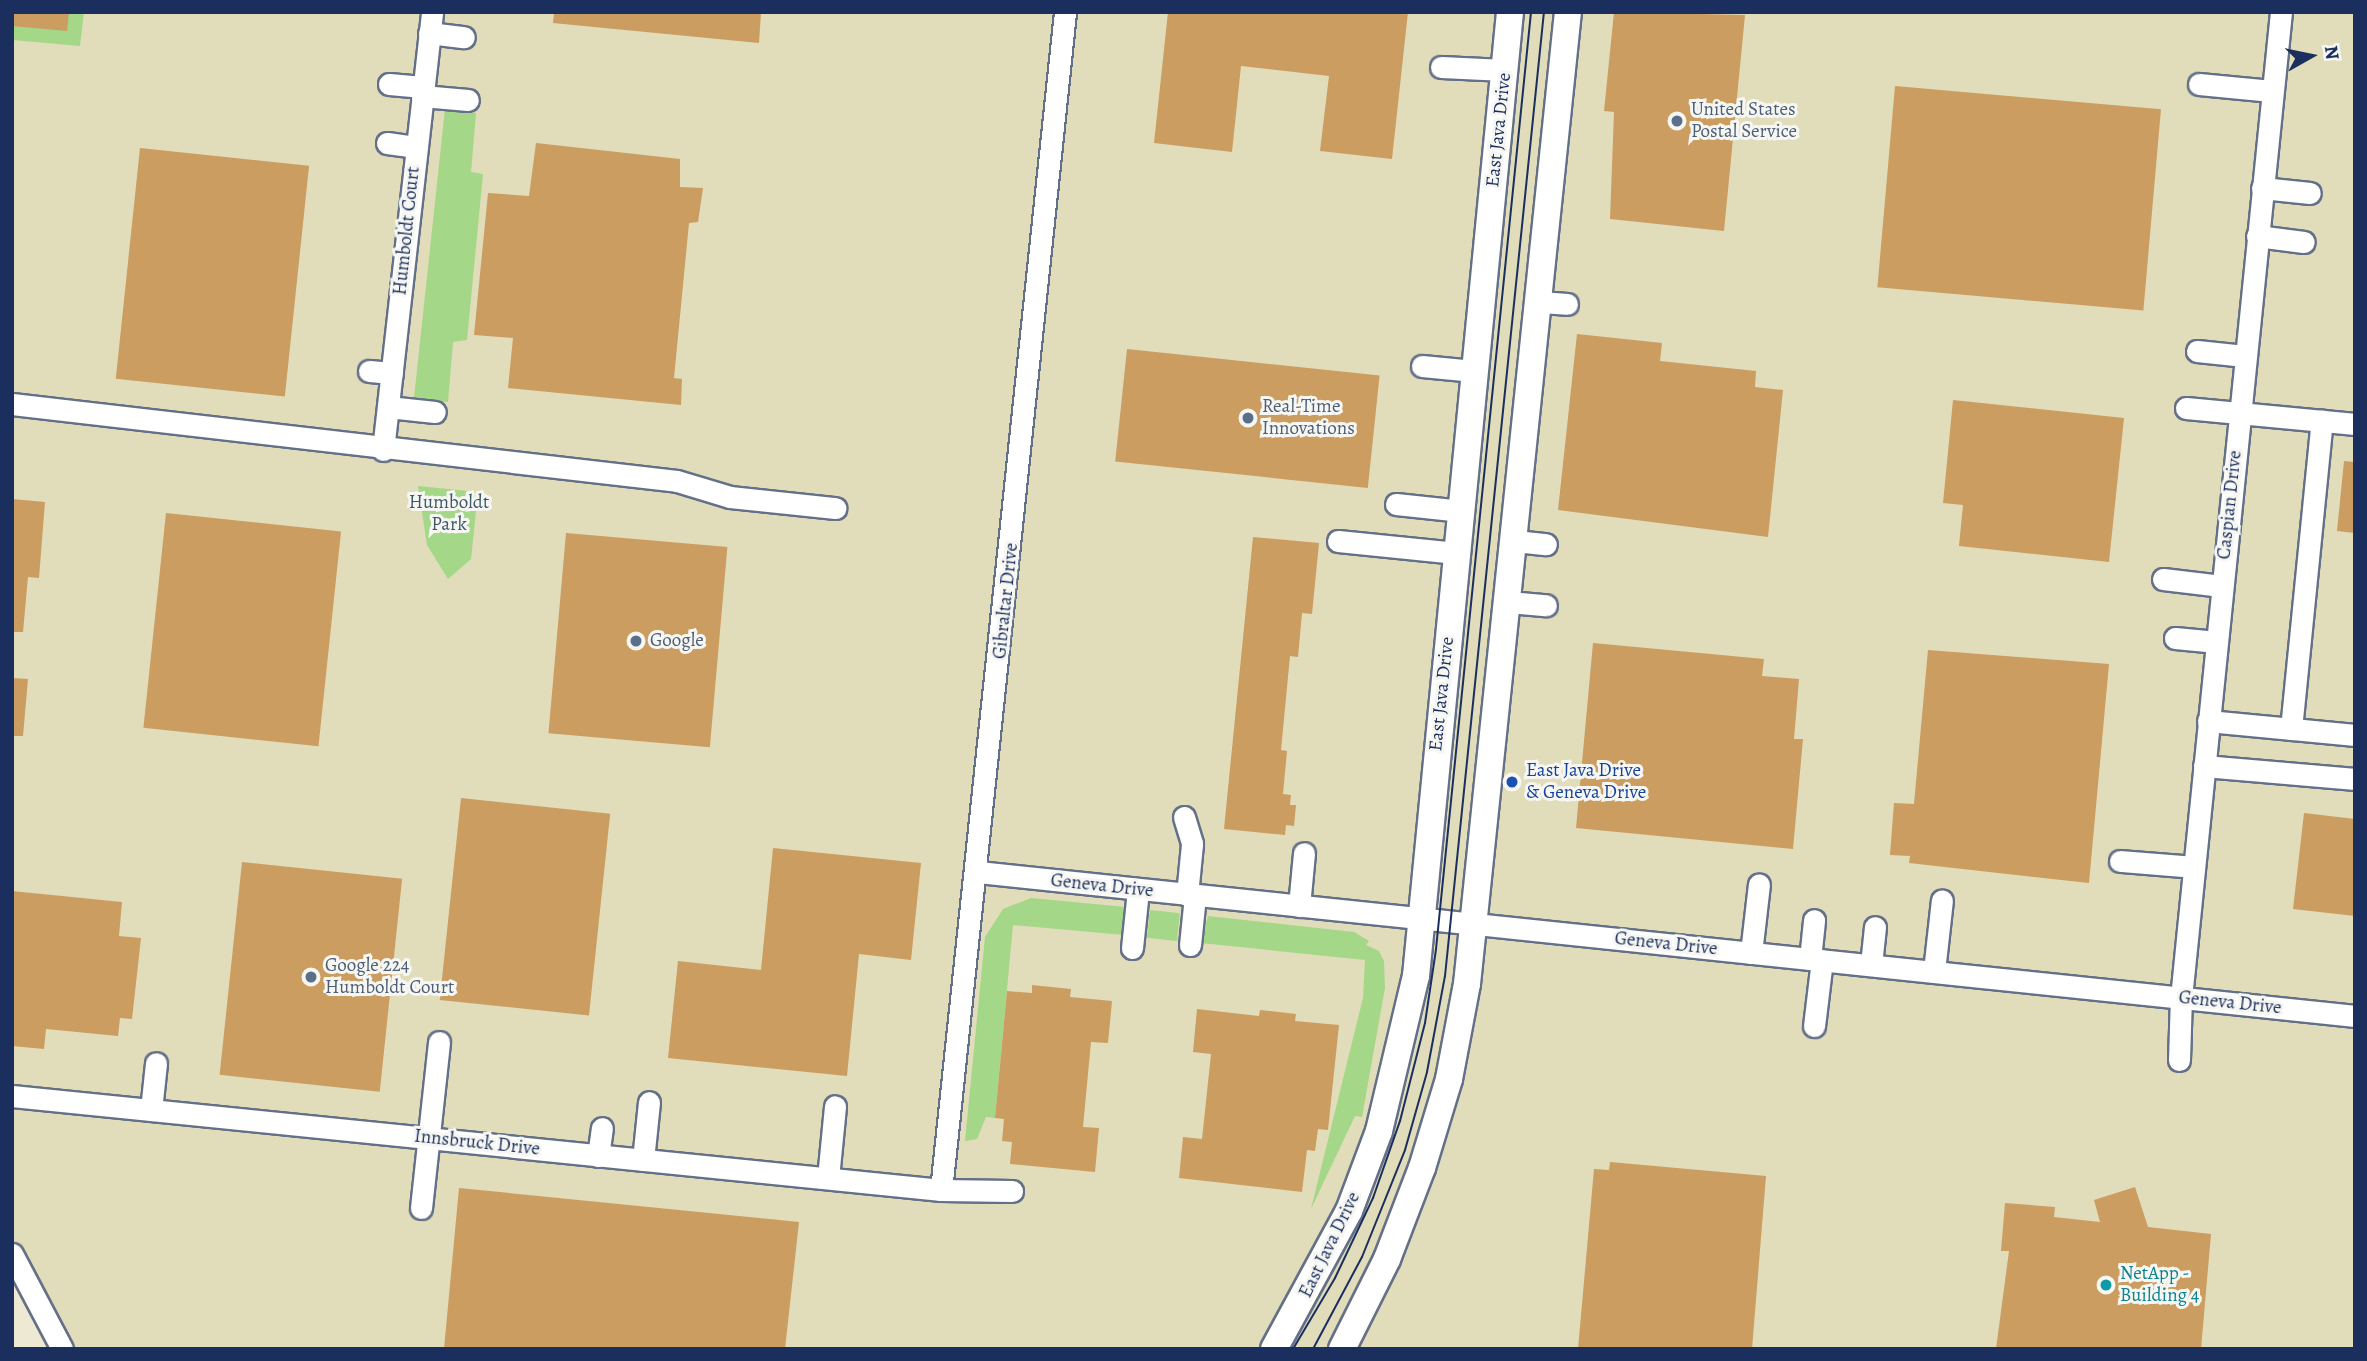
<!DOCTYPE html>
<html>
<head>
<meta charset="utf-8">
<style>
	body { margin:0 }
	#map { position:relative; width:2367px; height:1361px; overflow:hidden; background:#ede9d2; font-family:Alegreya,serif }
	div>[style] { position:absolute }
	.built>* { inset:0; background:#e1dcba }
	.green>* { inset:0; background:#a4d787; transform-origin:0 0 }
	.building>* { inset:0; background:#cb9d61; transform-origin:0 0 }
	.roads { filter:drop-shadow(2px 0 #647087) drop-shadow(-2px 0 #647087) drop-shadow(0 2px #647087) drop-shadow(0 -2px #647087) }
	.minor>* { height:21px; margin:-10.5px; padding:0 10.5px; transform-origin:10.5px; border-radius:10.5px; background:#fff }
	.major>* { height:26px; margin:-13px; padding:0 13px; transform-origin:13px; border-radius:13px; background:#fff }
	.tram>* { height:2px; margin:-1px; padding:0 1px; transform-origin:1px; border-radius:1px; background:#1b2f5e }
	.dots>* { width:19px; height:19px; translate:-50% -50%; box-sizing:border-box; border:4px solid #f6f6f2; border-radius:50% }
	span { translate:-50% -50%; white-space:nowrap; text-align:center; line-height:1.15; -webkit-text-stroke:6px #f6f6f2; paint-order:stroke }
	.service-label { font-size:19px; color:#4e5e75 }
	.left { translate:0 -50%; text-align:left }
	.street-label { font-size:19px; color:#1b2f5e }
	.park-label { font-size:19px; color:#3d5968 }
	.transit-label { font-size:19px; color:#164399 }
	.culture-label { font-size:19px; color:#0d838f }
	.frame { position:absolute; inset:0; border:14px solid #1b2f5e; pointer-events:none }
	.north { position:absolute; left:2276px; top:21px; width:70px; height:70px; -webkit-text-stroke:5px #f6f6f2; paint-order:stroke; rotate:81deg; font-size:19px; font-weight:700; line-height:28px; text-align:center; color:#1b2f5e }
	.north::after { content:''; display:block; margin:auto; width:24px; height:32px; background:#1b2f5e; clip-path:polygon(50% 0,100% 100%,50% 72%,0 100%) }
</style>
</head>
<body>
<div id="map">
	<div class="built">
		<div style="clip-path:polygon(12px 12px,2355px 12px,2355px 1349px,62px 1349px,12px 1241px)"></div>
	</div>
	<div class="green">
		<div style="clip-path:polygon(12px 12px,84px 12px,80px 46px,12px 40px)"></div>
		<div style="clip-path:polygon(445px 109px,476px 113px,471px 172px,483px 174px,467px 340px,453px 342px,448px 402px,414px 398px)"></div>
		<div style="clip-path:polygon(418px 486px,478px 492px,471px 559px,448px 579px,427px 545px)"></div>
		<div style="clip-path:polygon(1031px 898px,1125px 907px,1124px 935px,1013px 925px,995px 1118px,986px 1117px,977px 1139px,965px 1141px,985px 937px,1003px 909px)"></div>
		<div style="left:1150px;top:910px;width:30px;height:28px;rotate:6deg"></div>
		<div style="clip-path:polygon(1208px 916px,1354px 932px,1369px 941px,1366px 945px,1379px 951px,1384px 961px,1385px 988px,1362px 1117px,1355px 1116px,1311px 1209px,1363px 998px,1365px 960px,1201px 943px)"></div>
	</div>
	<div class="building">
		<div style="clip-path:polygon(12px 12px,69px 12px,67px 31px,12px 26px)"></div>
		<div style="clip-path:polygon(554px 12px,761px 12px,759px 43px,553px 23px)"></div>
		<div style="clip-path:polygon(1168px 12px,1408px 12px,1392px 159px,1320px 151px,1329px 76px,1241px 66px,1232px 152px,1154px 143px)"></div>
		<div style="clip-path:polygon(1614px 12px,1745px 15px,1724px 231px,1610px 219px,1614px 112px,1604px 111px)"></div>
		<div style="left:1895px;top:86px;width:267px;height:202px;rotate:5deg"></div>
		<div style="clip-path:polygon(536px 143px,680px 159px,680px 187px,703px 188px,698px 222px,689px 223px,674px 378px,682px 379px,681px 405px,508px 388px,513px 338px,474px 335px,488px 193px,529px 196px)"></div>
		<div style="left:140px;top:148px;width:170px;height:232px;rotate:6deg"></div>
		<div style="clip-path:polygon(1577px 334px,1662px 343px,1660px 361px,1756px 371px,1755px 387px,1783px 390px,1768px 537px,1558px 510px)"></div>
		<div style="left:1127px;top:349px;width:254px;height:113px;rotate:6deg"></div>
		<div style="clip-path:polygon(1953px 400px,2124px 418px,2109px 562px,1959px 546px,1963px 505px,1943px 503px)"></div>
		<div style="clip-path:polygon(2344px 461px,2355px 462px,2355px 533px,2337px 531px)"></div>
		<div style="clip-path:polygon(12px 499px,45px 502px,39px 578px,28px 577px,23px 632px,12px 632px)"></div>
		<div style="left:166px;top:513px;width:176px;height:216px;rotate:6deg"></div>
		<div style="left:566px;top:533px;width:162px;height:201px;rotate:5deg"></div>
		<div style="clip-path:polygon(1253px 537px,1319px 543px,1312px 614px,1302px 613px,1298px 657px,1290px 656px,1281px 750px,1287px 751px,1283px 794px,1291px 795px,1290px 805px,1296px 805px,1294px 826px,1286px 825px,1285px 835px,1224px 829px)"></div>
		<div style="clip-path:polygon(1593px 643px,1764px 659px,1762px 676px,1799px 679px,1794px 739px,1803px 739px,1793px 849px,1576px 828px)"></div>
		<div style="clip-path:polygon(1928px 650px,2109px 664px,2089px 883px,1909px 863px,1910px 856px,1890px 855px,1894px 803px,1914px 804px)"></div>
		<div style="clip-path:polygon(12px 678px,28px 679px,23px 736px,12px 736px)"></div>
		<div style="left:461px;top:798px;width:150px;height:203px;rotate:6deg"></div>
		<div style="clip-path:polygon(2304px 813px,2355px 819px,2355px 916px,2293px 909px)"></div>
		<div style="clip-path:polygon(773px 848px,921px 863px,911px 960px,859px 954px,847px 1076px,668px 1058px,678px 961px,761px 970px)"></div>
		<div style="left:242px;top:862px;width:161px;height:214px;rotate:6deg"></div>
		<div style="clip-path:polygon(12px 891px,122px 902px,119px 936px,141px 938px,132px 1019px,120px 1018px,118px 1036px,46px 1029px,44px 1049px,12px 1046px)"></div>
		<div style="clip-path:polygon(1032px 985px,1071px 989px,1070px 997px,1112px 1001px,1108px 1043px,1091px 1042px,1083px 1127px,1099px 1128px,1095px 1172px,1010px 1164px,1012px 1142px,1002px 1141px,1004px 1119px,995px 1118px,1007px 991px,1032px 993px)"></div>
		<div style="clip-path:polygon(1197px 1009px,1259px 1016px,1260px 1010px,1296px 1014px,1295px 1021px,1339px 1025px,1328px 1130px,1318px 1129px,1315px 1151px,1307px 1150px,1302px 1192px,1179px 1178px,1183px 1137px,1202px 1139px,1211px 1054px,1193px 1052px)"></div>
		<div style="clip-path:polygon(1610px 1162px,1766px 1176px,1752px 1349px,1578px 1349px,1594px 1169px,1609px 1170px)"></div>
		<div style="clip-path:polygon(2135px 1187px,2148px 1227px,2211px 1234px,2201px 1349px,1996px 1349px,2009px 1251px,2001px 1251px,2005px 1203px,2055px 1207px,2054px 1217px,2100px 1222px,2094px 1200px)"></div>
		<div style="clip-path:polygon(459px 1188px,799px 1222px,785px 1349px,444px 1349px)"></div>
	</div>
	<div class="roads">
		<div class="minor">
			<div style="left:429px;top:33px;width:35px;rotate:7deg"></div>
			<div style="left:1441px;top:67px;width:64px;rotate:2.7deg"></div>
			<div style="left:389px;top:84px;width:34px;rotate:5deg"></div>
			<div style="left:2199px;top:84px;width:73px;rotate:5.5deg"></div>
			<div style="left:422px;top:96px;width:46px;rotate:5deg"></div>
			<div style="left:387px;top:143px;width:30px;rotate:8deg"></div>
			<div style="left:2262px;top:188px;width:48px;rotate:5.9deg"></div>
			<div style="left:2257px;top:236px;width:47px;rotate:7.3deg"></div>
			<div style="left:1540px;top:302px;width:27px;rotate:4deg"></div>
			<div style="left:2197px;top:351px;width:48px;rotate:5.9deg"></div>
			<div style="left:1422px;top:366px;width:52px;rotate:5.5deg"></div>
			<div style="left:369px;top:371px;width:23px;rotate:5deg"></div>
			<div style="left:12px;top:404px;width:669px;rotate:6.6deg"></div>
			<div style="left:677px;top:481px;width:55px;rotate:16.8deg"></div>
			<div style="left:730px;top:497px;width:106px;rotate:6deg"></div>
			<div style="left:388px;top:407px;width:47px;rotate:6.1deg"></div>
			<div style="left:2186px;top:408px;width:170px;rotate:5.4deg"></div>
			<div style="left:383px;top:450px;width:441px;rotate:-83.6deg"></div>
			<div style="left:1396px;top:504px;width:66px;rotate:6.1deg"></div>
			<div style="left:1338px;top:541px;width:119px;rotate:5.8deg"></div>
			<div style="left:1515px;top:541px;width:31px;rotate:6deg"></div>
			<div style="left:2163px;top:579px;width:59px;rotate:6.8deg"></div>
			<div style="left:1508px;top:602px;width:38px;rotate:5deg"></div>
			<div style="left:2175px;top:638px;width:42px;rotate:5.4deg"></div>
			<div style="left:2208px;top:721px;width:148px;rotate:5.4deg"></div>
			<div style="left:2291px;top:729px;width:310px;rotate:-84.3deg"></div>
			<div style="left:2204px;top:766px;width:152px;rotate:4.9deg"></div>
			<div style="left:1184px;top:817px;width:28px;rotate:73deg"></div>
			<div style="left:1192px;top:844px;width:51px;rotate:95.6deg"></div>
			<div style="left:2120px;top:861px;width:74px;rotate:4.6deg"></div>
			<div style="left:978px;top:872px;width:1385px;rotate:5.97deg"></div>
			<div style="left:1299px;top:906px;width:53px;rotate:-84.6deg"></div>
			<div style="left:1190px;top:945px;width:49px;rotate:-84.2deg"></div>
			<div style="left:1132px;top:948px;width:58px;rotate:-84.1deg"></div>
			<div style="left:1751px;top:953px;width:69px;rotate:-83.4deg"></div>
			<div style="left:1810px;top:959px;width:39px;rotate:-84deg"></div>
			<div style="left:1871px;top:965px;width:38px;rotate:-84deg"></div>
			<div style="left:1934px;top:971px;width:71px;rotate:-83.6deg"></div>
			<div style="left:1814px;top:1026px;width:66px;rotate:-83.1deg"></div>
			<div style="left:2179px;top:1060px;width:62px;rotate:-88.2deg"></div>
			<div style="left:2181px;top:998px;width:991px;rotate:-84.21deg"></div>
			<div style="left:12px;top:1096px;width:934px;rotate:5.78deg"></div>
			<div style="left:941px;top:1190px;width:71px;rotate:0.8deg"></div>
			<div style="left:151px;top:1110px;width:47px;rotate:-83.9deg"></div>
			<div style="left:598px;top:1156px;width:28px;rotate:-82deg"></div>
			<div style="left:643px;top:1160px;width:58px;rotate:-84.1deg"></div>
			<div style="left:828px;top:1178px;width:72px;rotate:-84.4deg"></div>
			<div style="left:941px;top:1190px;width:1185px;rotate:-83.99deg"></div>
			<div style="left:421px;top:1208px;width:167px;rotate:-83.8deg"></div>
			<div style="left:12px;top:1254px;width:107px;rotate:62.2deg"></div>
		</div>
		<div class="major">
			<div style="left:1274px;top:1349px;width:157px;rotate:-61.5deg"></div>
			<div style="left:1349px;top:1211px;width:85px;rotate:-69.4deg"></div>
			<div style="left:1379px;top:1131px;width:159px;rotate:-76.6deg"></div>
			<div style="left:1416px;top:976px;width:969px;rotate:-84.43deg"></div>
			<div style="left:1342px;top:1349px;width:101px;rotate:-63.4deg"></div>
			<div style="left:1387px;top:1259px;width:97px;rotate:-69deg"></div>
			<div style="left:1422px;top:1168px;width:93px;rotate:-73.1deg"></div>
			<div style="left:1449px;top:1079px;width:97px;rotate:-79.3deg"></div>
			<div style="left:1467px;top:984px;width:977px;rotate:-84.07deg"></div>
		</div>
	</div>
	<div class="tram">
		<div style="left:1293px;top:1349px;width:82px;rotate:-59.4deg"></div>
		<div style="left:1335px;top:1278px;width:89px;rotate:-64.6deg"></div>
		<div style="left:1373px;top:1198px;width:82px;rotate:-70.7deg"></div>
		<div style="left:1400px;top:1121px;width:101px;rotate:-75.7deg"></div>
		<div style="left:1425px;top:1023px;width:75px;rotate:-81.5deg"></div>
		<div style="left:1436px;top:949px;width:942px;rotate:-84.21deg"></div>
		<div style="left:1313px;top:1349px;width:104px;rotate:-62deg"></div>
		<div style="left:1362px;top:1257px;width:115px;rotate:-68.1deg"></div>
		<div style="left:1405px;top:1150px;width:81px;rotate:-74.2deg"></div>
		<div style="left:1427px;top:1072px;width:98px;rotate:-79.4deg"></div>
		<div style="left:1445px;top:976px;width:969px;rotate:-84.14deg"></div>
	</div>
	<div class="dots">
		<div style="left:1677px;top:121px;background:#5c6f8a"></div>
		<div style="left:1248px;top:418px;background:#5c6f8a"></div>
		<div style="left:636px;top:641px;background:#5c6f8a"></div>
		<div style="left:1512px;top:782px;background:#1a4fb4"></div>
		<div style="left:311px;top:977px;background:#5c6f8a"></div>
		<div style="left:2106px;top:1285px;background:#0f9aa8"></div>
	</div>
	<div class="service-label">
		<span class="left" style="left:1691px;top:121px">United States<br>Postal Service</span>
		<span class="left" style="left:1262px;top:418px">Real-Time<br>Innovations</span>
		<span class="left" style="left:650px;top:641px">Google</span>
		<span class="left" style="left:325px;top:977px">Google 224<br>Humboldt Court</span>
	</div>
	<div class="street-label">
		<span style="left:1499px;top:130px;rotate:-84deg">East Java Drive</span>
		<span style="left:407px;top:231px;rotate:-84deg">Humboldt Court</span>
		<span style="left:2230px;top:505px;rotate:-84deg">Caspian Drive</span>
		<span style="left:1006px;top:601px;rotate:-84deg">Gibraltar Drive</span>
		<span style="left:1442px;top:694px;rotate:-84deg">East Java Drive</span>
		<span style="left:1102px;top:886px;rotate:6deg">Geneva Drive</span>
		<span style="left:1666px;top:944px;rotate:6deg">Geneva Drive</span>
		<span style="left:2230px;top:1003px;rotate:6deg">Geneva Drive</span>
		<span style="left:477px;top:1143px;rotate:6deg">Innsbruck Drive</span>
		<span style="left:1330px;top:1245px;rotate:-64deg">East Java Drive</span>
	</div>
	<div class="park-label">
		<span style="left:449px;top:514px">Humboldt<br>Park</span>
	</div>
	<div class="transit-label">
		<span class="left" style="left:1526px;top:782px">East Java Drive<br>&amp; Geneva Drive</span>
	</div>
	<div class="culture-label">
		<span class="left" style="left:2120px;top:1285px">NetApp -<br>Building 4</span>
	</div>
	<div class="frame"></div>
	<div class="north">N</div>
</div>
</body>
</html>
